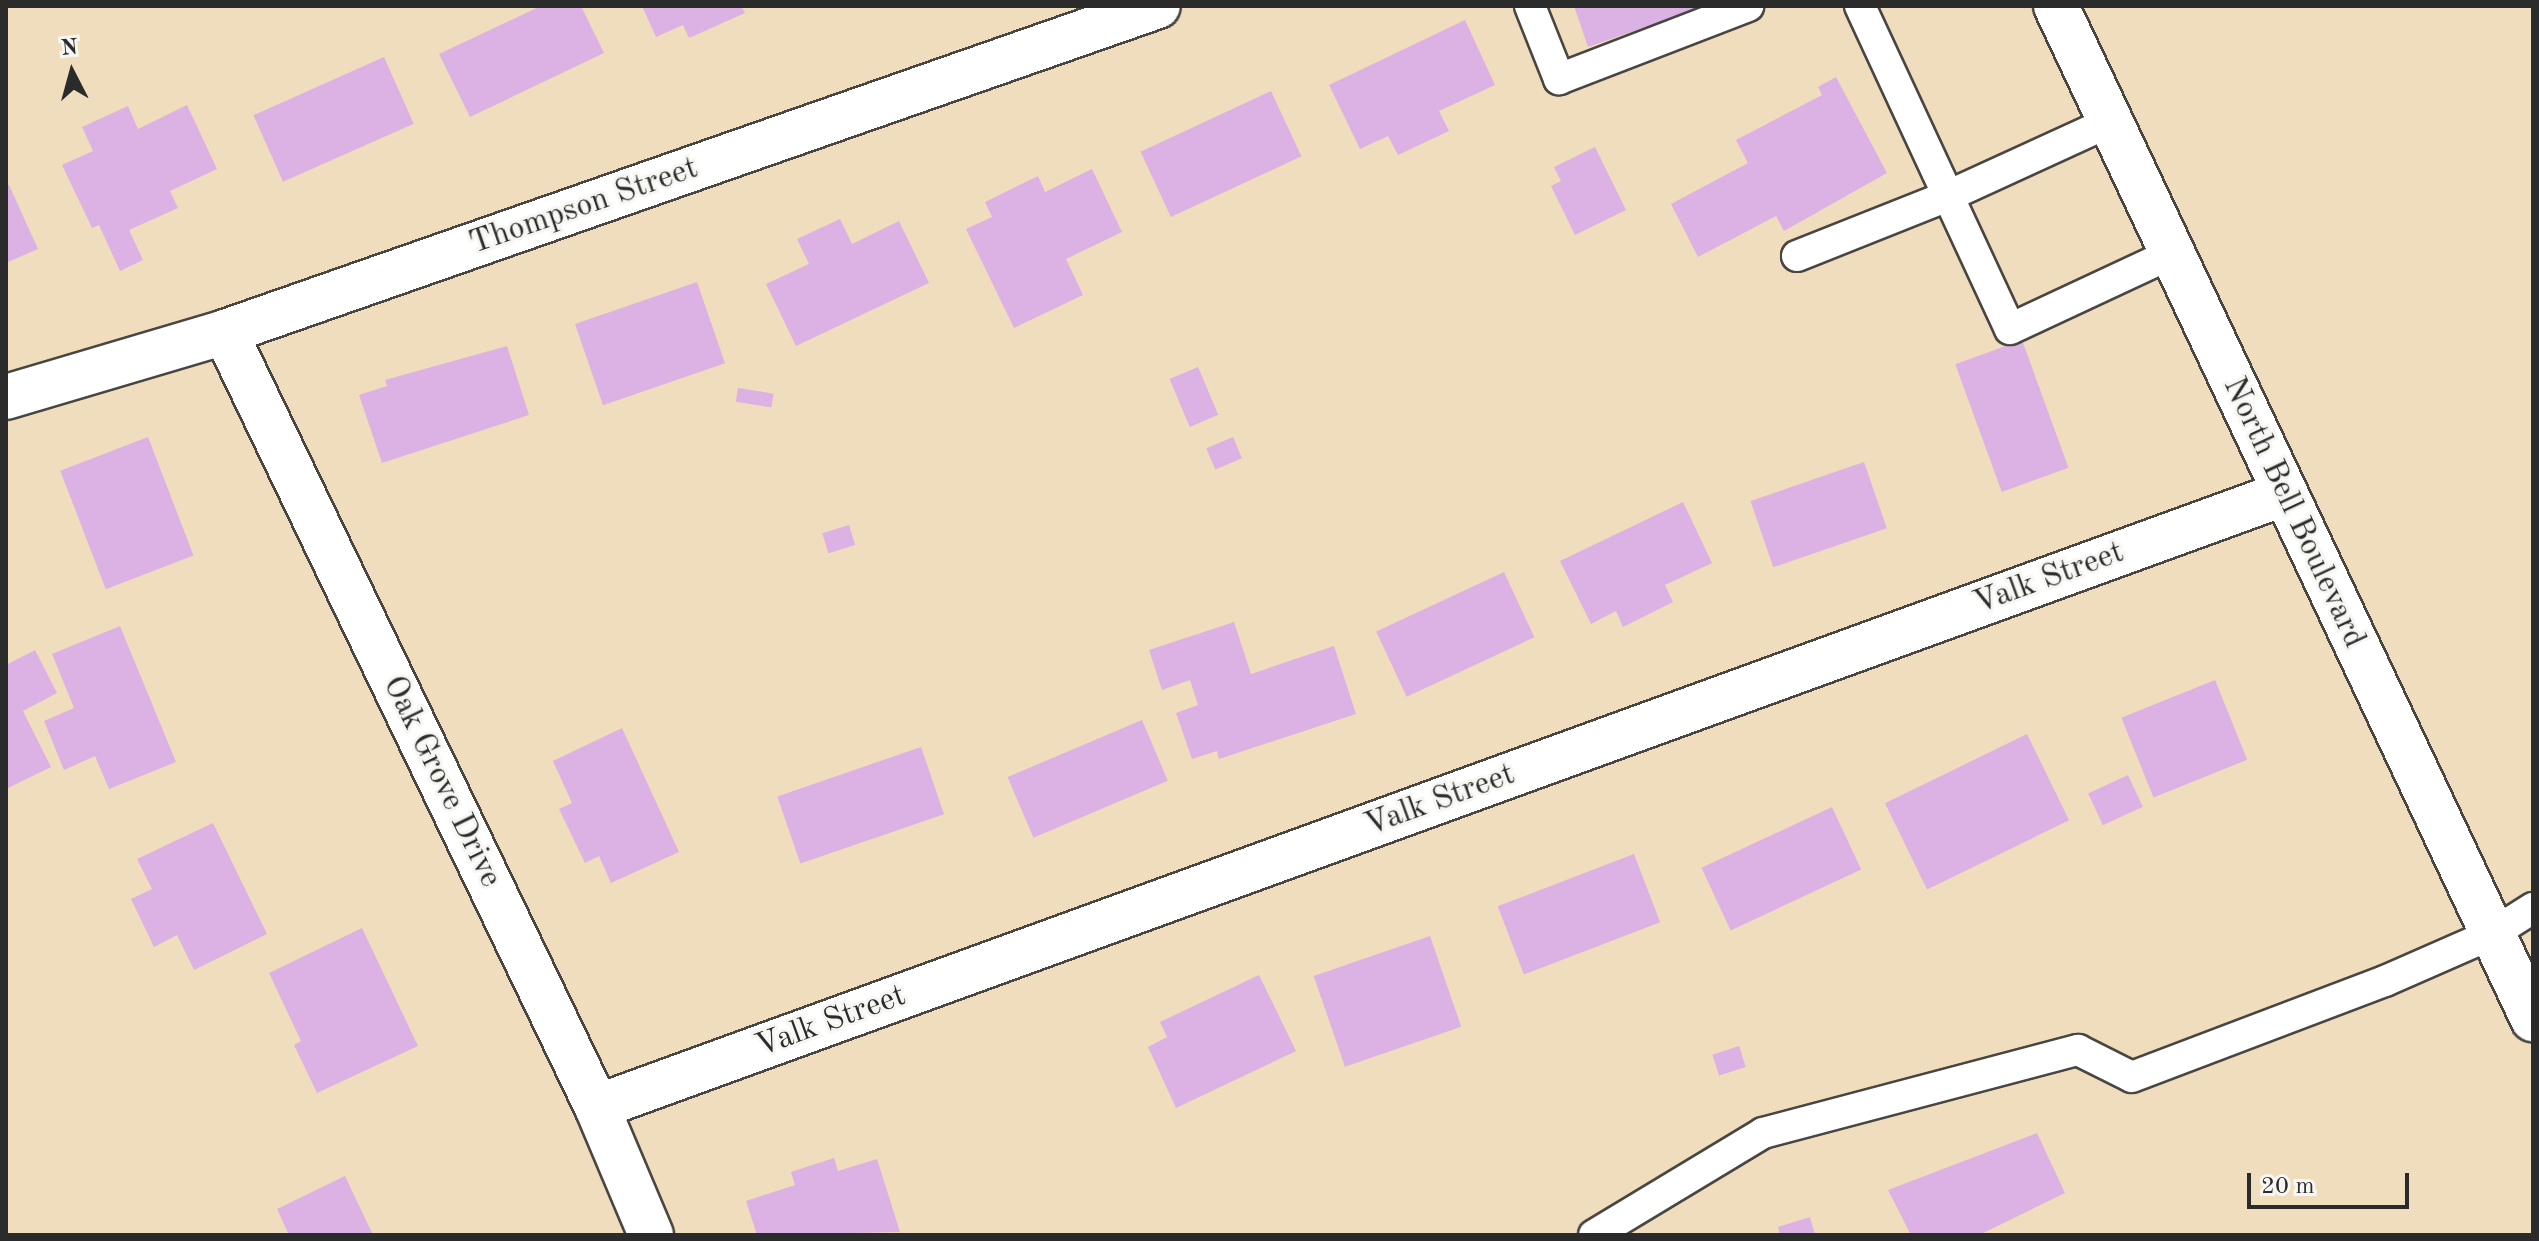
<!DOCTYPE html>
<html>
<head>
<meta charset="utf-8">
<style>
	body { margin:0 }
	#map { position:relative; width:2539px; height:1241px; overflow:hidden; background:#f0ddbd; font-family:"Old Standard TT",serif }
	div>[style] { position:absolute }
	.building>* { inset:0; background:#dbb2e3; transform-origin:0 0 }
	.roads { filter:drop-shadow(2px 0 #494641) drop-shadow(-2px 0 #494641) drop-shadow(0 2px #494641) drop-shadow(0 -2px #494641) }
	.service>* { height:30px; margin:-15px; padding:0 15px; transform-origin:15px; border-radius:15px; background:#fff }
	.minor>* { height:44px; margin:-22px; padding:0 22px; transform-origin:22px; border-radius:22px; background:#fff }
	.primary>* { height:44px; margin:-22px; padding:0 22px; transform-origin:22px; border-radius:22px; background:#fff }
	span { translate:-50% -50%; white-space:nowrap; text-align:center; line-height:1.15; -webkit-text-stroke:6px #f6f6f2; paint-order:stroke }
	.street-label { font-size:32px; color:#2b2b2b }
	.frame { position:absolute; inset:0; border:8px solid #2b2b2b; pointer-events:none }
	.north { position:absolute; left:32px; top:32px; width:80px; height:80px; -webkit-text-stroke:6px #f6f6f2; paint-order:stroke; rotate:354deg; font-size:22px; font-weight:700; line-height:32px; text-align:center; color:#2b2b2b }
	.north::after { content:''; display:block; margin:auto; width:28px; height:36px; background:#2b2b2b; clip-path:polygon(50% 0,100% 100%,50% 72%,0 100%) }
	.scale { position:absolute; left:2247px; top:1173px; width:162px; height:36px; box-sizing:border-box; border:4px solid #2b2b2b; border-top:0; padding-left:10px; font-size:24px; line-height:28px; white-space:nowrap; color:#2b2b2b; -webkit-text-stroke:6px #f6f6f2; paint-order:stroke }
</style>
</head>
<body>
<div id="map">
	<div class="building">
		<div style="clip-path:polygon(541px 6px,581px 6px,604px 53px,470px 117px,439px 54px)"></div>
		<div style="clip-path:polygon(642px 6px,741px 6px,745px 13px,689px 38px,683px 25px,656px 37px)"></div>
		<div style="clip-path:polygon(1574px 6px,1705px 6px,1588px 47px)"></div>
		<div style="clip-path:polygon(1465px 20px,1495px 85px,1439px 111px,1449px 131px,1398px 155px,1388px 136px,1360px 149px,1329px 85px)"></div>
		<div style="left:384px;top:57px;width:73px;height:143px;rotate:66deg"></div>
		<div style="clip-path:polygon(1836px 77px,1887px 173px,1784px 231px,1776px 216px,1698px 257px,1671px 204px,1748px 163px,1736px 140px,1822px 95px,1818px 87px)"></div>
		<div style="left:1271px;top:91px;width:72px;height:144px;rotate:65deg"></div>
		<div style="clip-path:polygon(187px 105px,217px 169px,170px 191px,178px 208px,129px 230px,143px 260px,120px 271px,99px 225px,92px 228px,62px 165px,93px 151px,82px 127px,128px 106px,138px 129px)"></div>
		<div style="clip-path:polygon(1595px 147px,1626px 210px,1575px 235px,1551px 186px,1561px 181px,1554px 167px)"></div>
		<div style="clip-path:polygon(1092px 169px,1122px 232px,1066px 259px,1083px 295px,1014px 328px,966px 229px,992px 217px,985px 202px,1038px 176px,1045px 192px)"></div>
		<div style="clip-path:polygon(9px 185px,38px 249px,6px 263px,6px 186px)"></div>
		<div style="clip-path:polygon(840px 219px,852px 244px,899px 221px,929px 283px,796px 346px,766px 284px,809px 264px,797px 239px)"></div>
		<div style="left:697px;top:282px;width:86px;height:129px;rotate:71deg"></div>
		<div style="left:2022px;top:340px;width:136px;height:71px;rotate:70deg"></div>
		<div style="clip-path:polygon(507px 346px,529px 415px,382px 463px,359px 395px,387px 386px,385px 380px)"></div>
		<div style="left:1198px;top:367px;width:52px;height:31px;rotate:67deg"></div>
		<div style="left:738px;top:388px;width:36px;height:14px;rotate:9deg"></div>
		<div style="left:148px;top:437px;width:127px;height:94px;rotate:69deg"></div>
		<div style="left:1233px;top:437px;width:23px;height:29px;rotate:67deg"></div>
		<div style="left:1864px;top:462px;width:70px;height:120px;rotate:71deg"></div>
		<div style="clip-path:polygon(1683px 502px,1712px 563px,1665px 585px,1673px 602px,1623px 627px,1616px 611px,1591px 624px,1560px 561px)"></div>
		<div style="left:849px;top:525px;width:21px;height:28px;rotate:73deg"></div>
		<div style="left:1504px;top:572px;width:72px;height:141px;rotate:65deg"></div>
		<div style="clip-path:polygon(1234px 622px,1251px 674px,1334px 646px,1356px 714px,1219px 759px,1217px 751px,1192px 759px,1176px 713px,1198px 705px,1190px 680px,1162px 690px,1149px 650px)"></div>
		<div style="clip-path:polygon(120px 626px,176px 762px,109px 789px,95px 756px,64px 770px,44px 721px,74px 708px,52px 654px)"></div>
		<div style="clip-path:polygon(35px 650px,57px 693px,23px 711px,51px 767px,6px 789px,6px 665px)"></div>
		<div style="left:2215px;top:680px;width:86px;height:101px;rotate:68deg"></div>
		<div style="left:1142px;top:720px;width:66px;height:146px;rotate:67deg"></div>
		<div style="clip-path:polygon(622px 728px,679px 852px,611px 883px,599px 856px,585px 863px,559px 809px,572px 803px,553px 761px)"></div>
		<div style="left:2027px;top:734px;width:96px;height:158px;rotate:64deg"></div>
		<div style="left:921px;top:747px;width:71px;height:152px;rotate:71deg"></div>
		<div style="left:2128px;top:775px;width:35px;height:44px;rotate:65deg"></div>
		<div style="left:1832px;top:807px;width:69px;height:144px;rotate:65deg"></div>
		<div style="clip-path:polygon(213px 823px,267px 934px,194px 970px,177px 935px,154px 947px,131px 899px,152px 889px,137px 859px)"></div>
		<div style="left:1634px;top:854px;width:73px;height:146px;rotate:69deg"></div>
		<div style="clip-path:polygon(362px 928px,418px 1046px,317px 1093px,294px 1045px,301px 1041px,269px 973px)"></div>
		<div style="left:1430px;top:936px;width:96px;height:123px;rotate:71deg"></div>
		<div style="clip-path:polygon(1259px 975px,1296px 1051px,1176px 1108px,1148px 1047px,1167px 1037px,1160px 1022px)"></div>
		<div style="left:1739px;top:1046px;width:22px;height:28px;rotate:72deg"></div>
		<div style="clip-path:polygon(2037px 1133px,2065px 1193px,1979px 1235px,1911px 1235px,1888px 1190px)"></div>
		<div style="clip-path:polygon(834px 1158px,838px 1171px,877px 1159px,900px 1232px,757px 1235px,746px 1201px,795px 1185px,791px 1172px)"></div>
		<div style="clip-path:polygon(345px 1176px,373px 1235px,289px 1235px,277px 1209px)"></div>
		<div style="clip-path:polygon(1810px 1217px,1815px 1235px,1780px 1235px,1778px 1227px)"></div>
	</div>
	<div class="roads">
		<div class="service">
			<div style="left:1530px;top:6px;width:79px;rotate:68.3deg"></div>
			<div style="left:1559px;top:79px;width:203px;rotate:-21.1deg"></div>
			<div style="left:1860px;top:6px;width:356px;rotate:65.1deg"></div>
			<div style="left:2010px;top:329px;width:178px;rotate:-25deg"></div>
			<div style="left:1797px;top:256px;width:162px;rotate:-21.7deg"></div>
			<div style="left:1948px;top:196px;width:178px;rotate:-24.6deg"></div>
			<div style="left:1594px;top:1235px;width:197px;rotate:-31.1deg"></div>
			<div style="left:1763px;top:1133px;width:326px;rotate:-14.8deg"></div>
			<div style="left:2078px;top:1050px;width:60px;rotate:26.6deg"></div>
			<div style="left:2132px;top:1077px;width:271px;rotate:-20.8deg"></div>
			<div style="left:2385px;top:981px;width:117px;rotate:-23.7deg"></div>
			<div style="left:2492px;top:934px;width:49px;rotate:-32.4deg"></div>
		</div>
		<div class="minor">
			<div style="left:225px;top:332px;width:860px;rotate:64.36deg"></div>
			<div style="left:597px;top:1107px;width:139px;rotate:67.1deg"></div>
			<div style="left:6px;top:397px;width:228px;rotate:-16.5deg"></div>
			<div style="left:225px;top:332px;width:988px;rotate:-19.26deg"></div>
			<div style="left:597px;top:1107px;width:1794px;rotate:-19.98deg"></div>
		</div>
		<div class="primary">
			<div style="left:2056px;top:6px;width:1120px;rotate:64.79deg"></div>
		</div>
	</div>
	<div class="street-label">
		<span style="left:584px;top:207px;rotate:-19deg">Thompson Street</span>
		<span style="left:2293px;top:513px;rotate:65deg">North Bell Boulevard</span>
		<span style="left:2049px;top:579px;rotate:-20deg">Valk Street</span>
		<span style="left:441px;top:782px;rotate:64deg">Oak Grove Drive</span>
		<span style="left:1440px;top:801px;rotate:-20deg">Valk Street</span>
		<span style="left:831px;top:1022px;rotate:-20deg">Valk Street</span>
	</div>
	<div class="frame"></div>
	<div class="north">N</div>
	<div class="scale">20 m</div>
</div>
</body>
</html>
